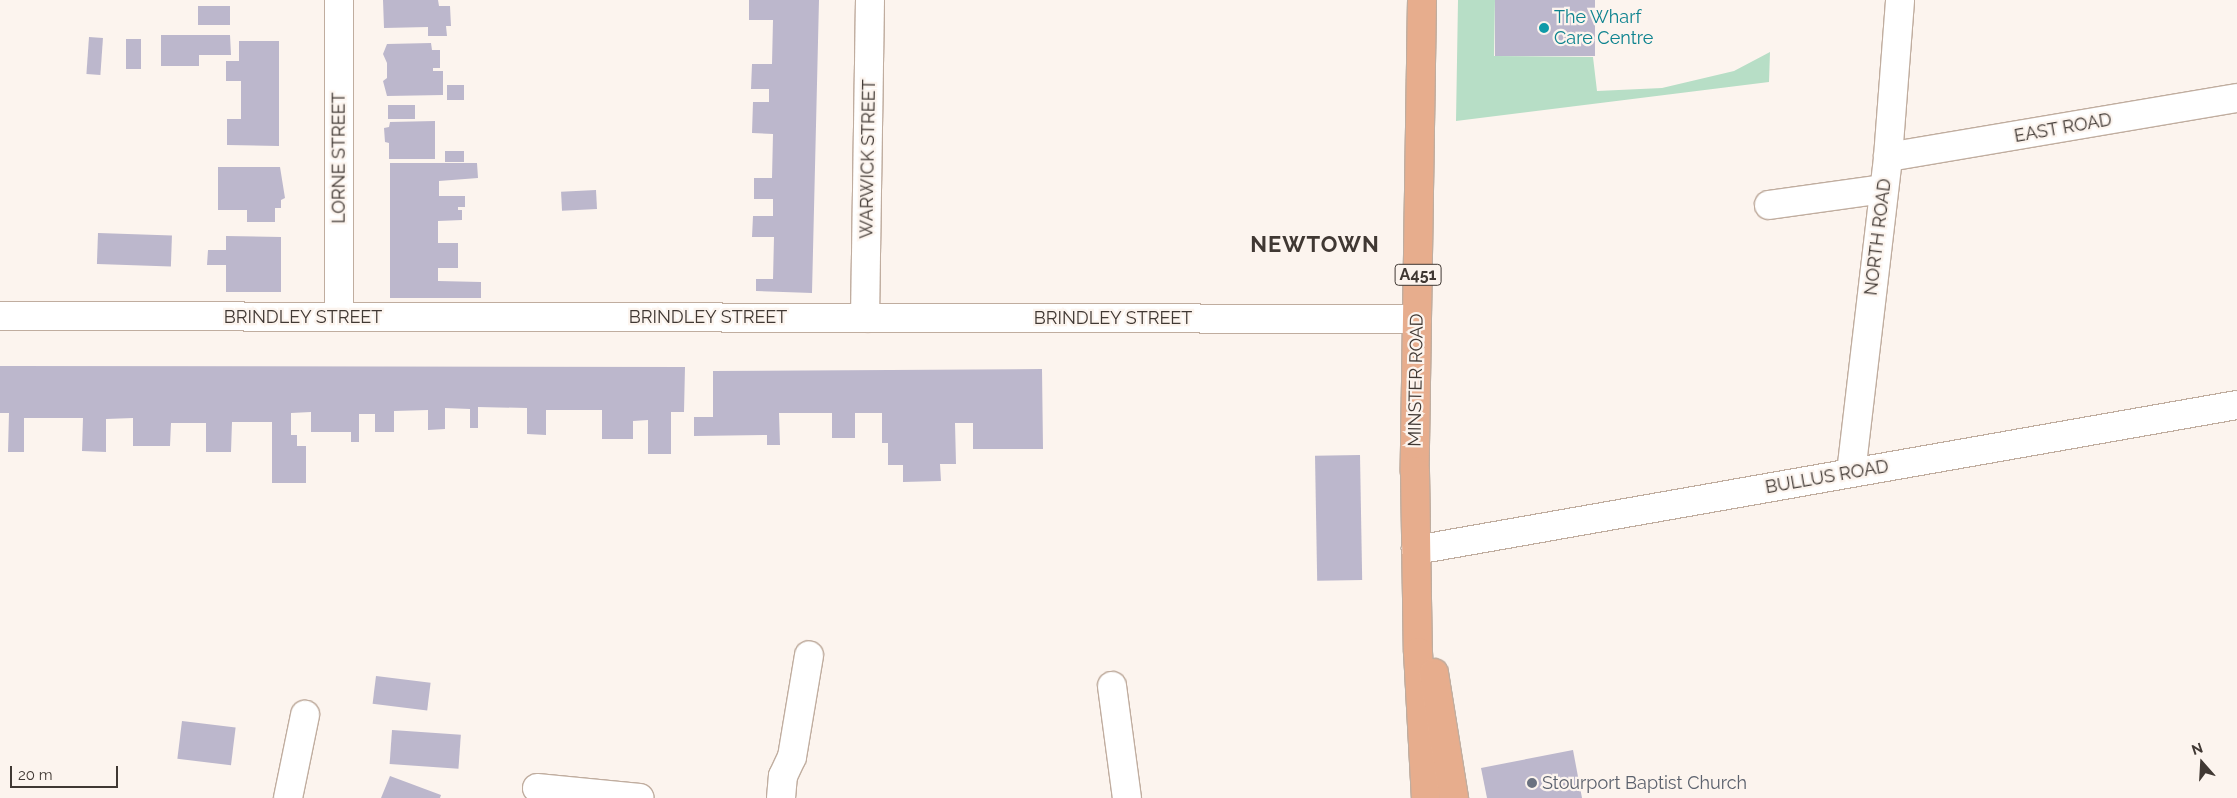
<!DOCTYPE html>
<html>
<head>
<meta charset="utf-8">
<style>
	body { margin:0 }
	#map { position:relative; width:2237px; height:798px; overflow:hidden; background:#fcf4ee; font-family:Raleway,sans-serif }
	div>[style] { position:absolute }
	.green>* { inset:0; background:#b7dec6 }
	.building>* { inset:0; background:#bcb7cc; transform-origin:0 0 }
	.roads { filter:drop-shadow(1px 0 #c0ad9f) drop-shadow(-1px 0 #c0ad9f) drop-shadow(0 1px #c0ad9f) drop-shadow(0 -1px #c0ad9f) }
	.minor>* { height:28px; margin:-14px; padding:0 14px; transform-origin:14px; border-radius:14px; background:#fff }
	.major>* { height:28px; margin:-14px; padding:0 14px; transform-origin:14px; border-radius:14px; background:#e7ad8d }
	.dots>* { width:14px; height:14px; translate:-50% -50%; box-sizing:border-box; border:2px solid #fcf4ee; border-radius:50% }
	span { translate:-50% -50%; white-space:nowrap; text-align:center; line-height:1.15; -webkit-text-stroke:4.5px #fcf4ee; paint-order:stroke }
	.shield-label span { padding:1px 4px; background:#fcf4ee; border:1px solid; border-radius:4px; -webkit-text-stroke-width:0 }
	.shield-label { font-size:16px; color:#403833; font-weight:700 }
	.culture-label { font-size:18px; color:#0d838f }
	.left { translate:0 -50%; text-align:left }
	.street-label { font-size:18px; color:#403833 }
	.worship-label { font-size:18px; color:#5b616d }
	.district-label { font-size:22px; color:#403833; font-weight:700; letter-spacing:1px }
	.north { position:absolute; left:2177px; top:738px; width:50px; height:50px; -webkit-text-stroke:4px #fcf4ee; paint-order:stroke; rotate:341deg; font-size:14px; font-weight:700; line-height:20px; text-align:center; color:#403833 }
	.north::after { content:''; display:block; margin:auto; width:18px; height:22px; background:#403833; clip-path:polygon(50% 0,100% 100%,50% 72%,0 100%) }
	.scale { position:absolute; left:10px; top:766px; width:108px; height:22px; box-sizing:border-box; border:2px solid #403833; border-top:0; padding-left:6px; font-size:15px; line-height:18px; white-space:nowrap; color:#403833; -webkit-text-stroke:4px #fcf4ee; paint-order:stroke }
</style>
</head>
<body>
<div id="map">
	<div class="green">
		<div style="clip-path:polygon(1458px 0,1495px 0,1494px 56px,1593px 57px,1597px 91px,1662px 88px,1734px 71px,1770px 52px,1769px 82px,1456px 121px)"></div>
	</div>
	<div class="building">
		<div style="clip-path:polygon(383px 0,438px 0,439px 6px,450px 6px,451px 26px,446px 26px,447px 36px,428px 36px,428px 27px,384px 28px)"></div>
		<div style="clip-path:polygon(749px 0,819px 0,812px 293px,756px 291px,756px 279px,773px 279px,774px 237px,752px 237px,753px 216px,773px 216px,773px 199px,754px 199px,754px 178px,772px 178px,773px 134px,752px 133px,753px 102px,769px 102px,769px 89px,751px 89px,752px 64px,772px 64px,773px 20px,749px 20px)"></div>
		<div style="left:1495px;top:0;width:100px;height:56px"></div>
		<div style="left:198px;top:6px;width:32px;height:19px"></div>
		<div style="clip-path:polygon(161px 35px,230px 35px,231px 55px,199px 55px,199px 66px,161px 66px)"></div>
		<div style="left:89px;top:37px;width:14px;height:37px;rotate:4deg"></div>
		<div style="left:126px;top:39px;width:15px;height:30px"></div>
		<div style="clip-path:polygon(239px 41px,279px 41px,279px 146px,227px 145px,227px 119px,241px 119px,241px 81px,226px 81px,226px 61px,239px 61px)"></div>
		<div style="clip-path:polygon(431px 43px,432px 50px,440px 50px,440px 68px,433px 68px,433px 71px,443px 71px,443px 95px,387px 96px,383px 81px,387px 78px,387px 63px,383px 54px,387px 44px)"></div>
		<div style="left:447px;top:85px;width:17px;height:15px"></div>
		<div style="left:415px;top:105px;width:14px;height:27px;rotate:90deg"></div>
		<div style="clip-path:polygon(435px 121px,435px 159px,389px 159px,389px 143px,385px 142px,384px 128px,389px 127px,390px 122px)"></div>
		<div style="left:445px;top:151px;width:19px;height:11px"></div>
		<div style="clip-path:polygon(390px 163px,477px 163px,478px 178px,439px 181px,439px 196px,465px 196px,465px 207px,458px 207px,458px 210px,462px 210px,462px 220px,438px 221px,438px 243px,458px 243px,458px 268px,438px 268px,438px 281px,481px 282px,481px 298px,390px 298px)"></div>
		<div style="clip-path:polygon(218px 167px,280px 167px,285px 198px,281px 200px,281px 208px,275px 208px,275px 222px,247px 222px,247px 210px,218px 210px)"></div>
		<div style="left:596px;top:190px;width:19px;height:35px;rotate:87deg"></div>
		<div style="left:98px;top:233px;width:74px;height:31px;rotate:2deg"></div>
		<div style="clip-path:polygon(226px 236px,281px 237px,281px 292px,226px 292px,226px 265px,207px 265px,208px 250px,226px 250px)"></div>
		<div style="clip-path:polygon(0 366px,685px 367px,684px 412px,671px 412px,671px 454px,648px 454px,648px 420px,633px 421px,633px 439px,602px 439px,602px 410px,546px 410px,546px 435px,527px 434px,527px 408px,478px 407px,478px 428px,470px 428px,470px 409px,445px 408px,445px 429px,428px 430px,428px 410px,394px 411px,394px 432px,375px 432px,375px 414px,359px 414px,359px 442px,351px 442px,351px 432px,311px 432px,311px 412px,291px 413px,291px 435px,297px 435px,297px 446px,306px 446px,306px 483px,272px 483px,272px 422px,232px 422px,231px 452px,206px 452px,206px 423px,171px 423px,170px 446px,133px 446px,133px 418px,106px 419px,106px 452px,82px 451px,83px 418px,24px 418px,24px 452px,8px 452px,9px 413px,0 413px)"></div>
		<div style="clip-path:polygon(1042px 369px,1043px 449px,973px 449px,973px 423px,955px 423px,956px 464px,940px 464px,941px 481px,903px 482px,903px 465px,888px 465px,888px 443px,882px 443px,882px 413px,855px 413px,855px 438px,832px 438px,832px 413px,779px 413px,780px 445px,767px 445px,767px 435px,694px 436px,694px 417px,713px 417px,713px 371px)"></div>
		<div style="left:1360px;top:455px;width:125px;height:45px;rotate:89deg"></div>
		<div style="left:376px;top:676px;width:55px;height:28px;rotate:7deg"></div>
		<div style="left:182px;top:721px;width:54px;height:38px;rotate:7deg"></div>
		<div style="left:392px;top:730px;width:69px;height:34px;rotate:4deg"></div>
		<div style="clip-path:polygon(1573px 750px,1582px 798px,1487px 798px,1481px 768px)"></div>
		<div style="clip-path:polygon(390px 776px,441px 795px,440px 798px,381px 798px)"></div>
	</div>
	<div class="roads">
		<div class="minor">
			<div style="left:1888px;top:157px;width:354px;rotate:-9.6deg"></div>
			<div style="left:1769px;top:205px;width:115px;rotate:-8deg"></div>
			<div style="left:0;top:316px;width:1417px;rotate:0.12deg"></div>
			<div style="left:339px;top:317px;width:317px;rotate:-90deg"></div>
			<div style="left:865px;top:318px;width:318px;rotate:-89.1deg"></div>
			<div style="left:1851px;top:473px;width:318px;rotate:-83.3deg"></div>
			<div style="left:1888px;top:157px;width:157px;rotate:-85.6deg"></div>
			<div style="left:1416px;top:550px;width:834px;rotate:-10.02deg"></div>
			<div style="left:1112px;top:686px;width:113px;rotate:82.4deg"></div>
			<div style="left:537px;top:788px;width:103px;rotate:5.5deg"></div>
			<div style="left:288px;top:798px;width:85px;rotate:-78.4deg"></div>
			<div style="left:781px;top:798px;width:22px;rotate:-85deg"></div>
			<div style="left:783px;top:776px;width:21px;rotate:-65deg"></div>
			<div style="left:792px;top:757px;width:103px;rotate:-80.5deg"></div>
		</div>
		<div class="major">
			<div style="left:1422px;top:0;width:471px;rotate:90.9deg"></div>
			<div style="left:1415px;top:471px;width:181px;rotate:89.1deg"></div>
			<div style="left:1418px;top:652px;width:146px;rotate:86.9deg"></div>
			<div style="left:1434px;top:673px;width:127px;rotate:80.9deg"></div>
		</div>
	</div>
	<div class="dots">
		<div style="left:1544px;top:28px;background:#0f9aa8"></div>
		<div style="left:1532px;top:783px;background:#6b7280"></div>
	</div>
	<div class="shield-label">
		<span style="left:1418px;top:275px">A451</span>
	</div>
	<div class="culture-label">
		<span class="left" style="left:1554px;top:28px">The Wharf<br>Care Centre</span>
	</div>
	<div class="street-label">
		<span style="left:2063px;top:128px;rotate:-10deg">EAST ROAD</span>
		<span style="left:339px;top:158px;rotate:-90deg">LORNE STREET</span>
		<span style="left:868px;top:159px;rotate:-89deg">WARWICK STREET</span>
		<span style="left:1878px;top:237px;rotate:-83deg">NORTH ROAD</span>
		<span style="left:303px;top:317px">BRINDLEY STREET</span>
		<span style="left:708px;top:317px">BRINDLEY STREET</span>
		<span style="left:1113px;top:318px">BRINDLEY STREET</span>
		<span style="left:1416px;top:380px;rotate:-89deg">MINSTER ROAD</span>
		<span style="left:1827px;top:477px;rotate:-10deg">BULLUS ROAD</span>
	</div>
	<div class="worship-label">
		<span class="left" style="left:1542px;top:783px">Stourport Baptist Church</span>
	</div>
	<div class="district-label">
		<span style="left:1315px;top:245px">NEWTOWN</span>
	</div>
	<div class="north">N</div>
	<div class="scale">20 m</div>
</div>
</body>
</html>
